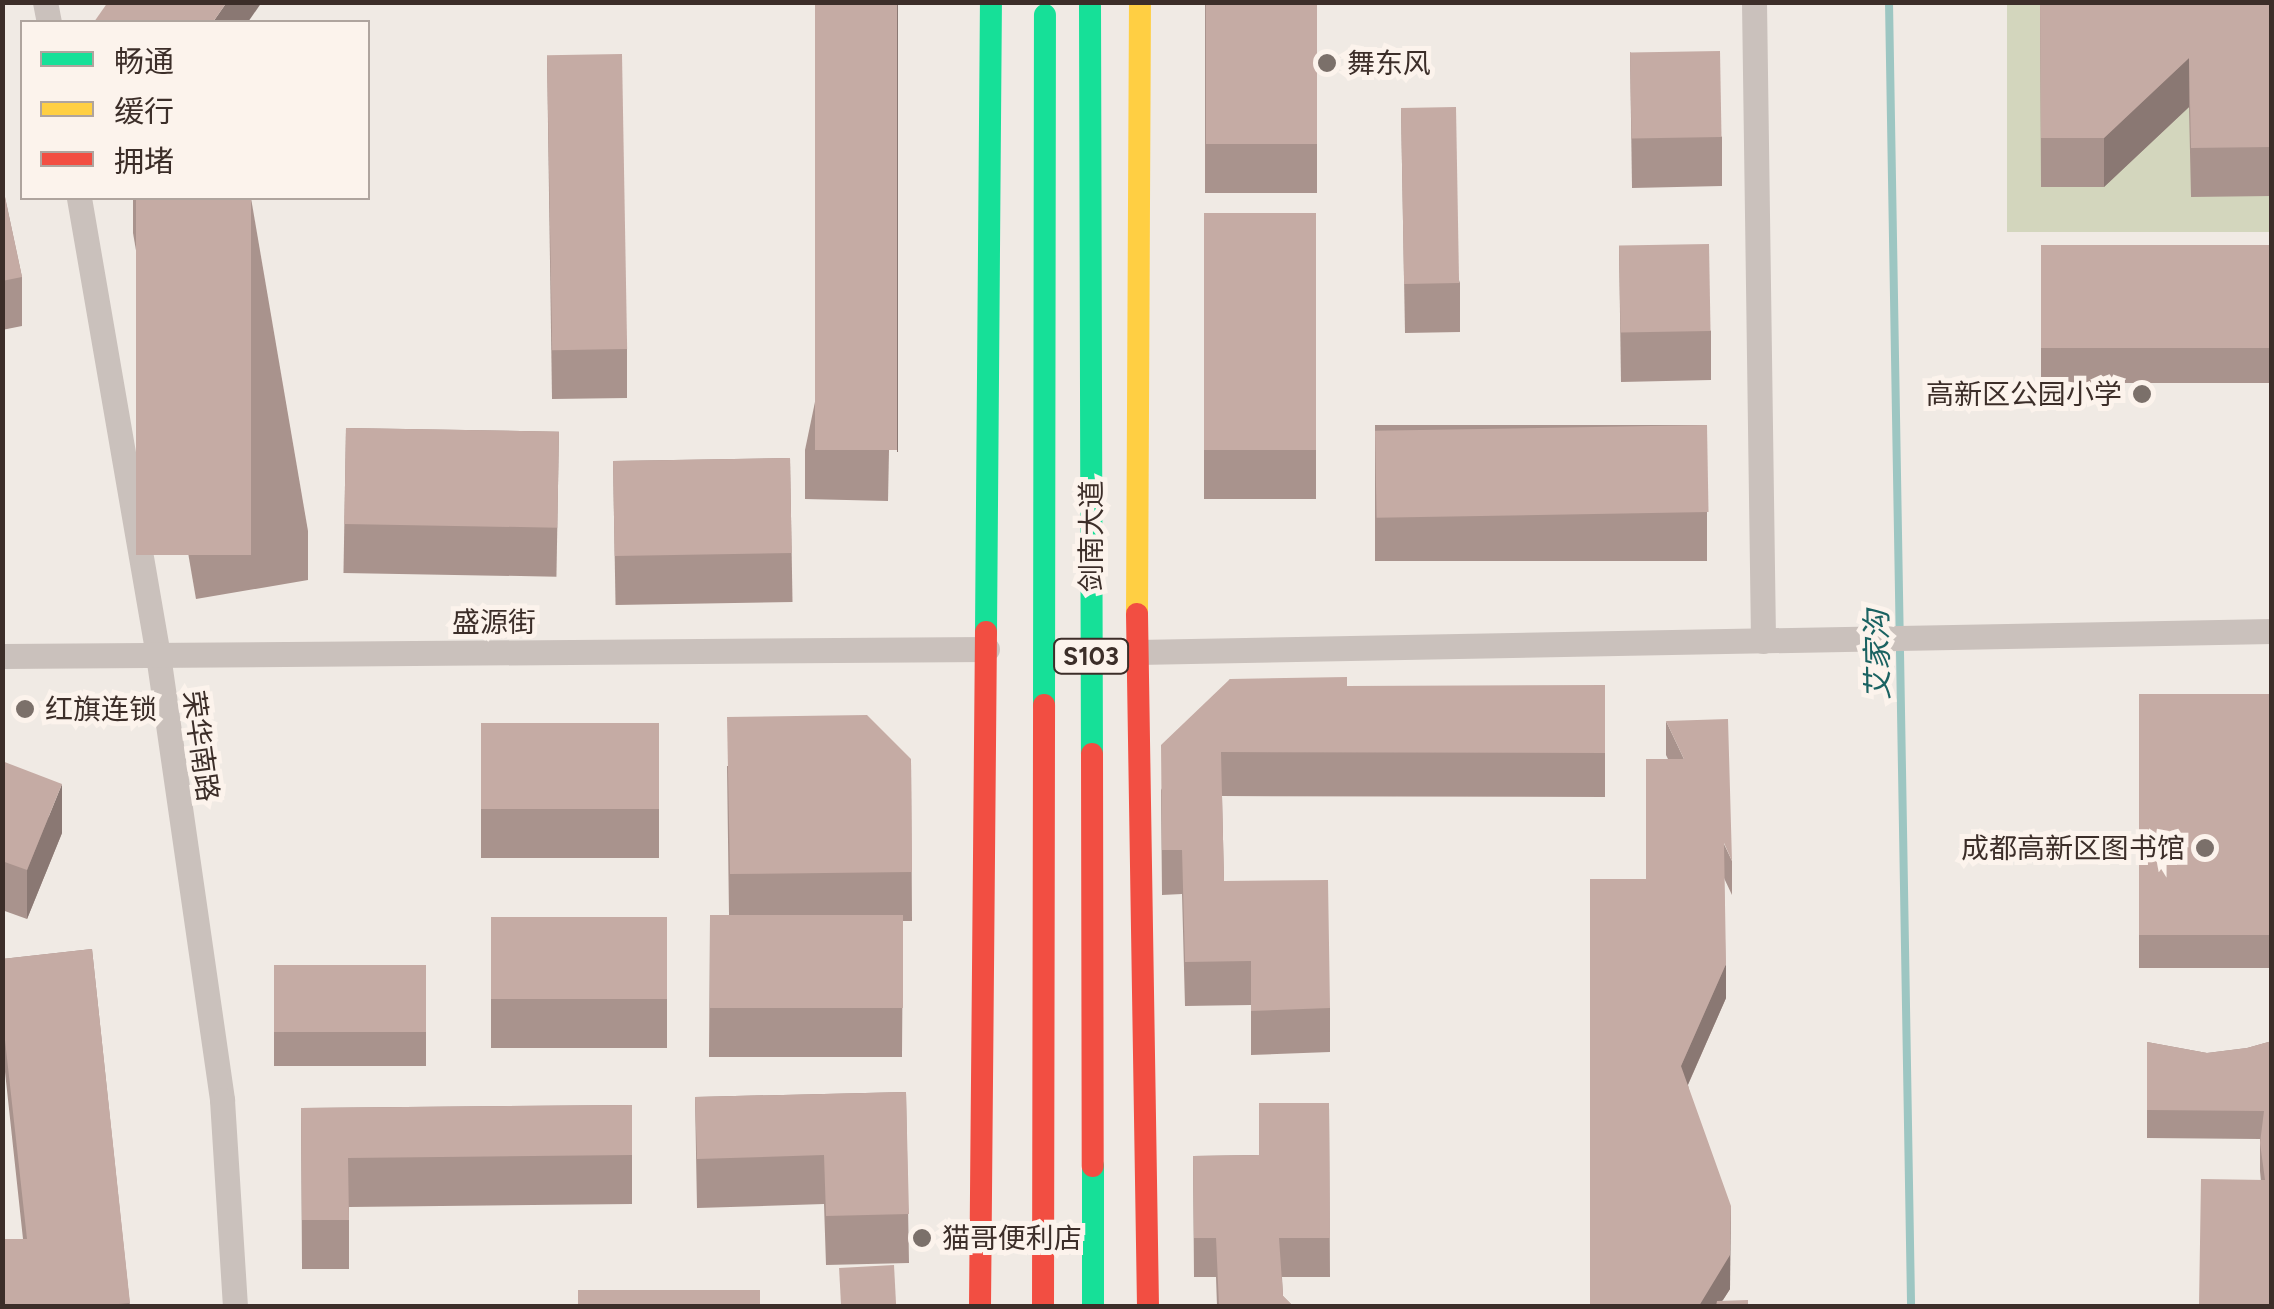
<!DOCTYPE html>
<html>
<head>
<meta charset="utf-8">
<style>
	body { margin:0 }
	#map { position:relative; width:2274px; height:1309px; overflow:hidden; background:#f0eae4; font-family:Figtree,"Noto Sans SC",sans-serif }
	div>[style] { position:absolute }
	.green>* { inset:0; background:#d3d6bd; transform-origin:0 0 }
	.stream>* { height:8px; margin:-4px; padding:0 4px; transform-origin:4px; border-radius:4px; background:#9dc6c2 }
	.street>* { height:25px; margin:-12.5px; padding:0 12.5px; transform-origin:12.5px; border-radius:12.5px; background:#cac1bc }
	.fast>* { height:22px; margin:-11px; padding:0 11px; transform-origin:11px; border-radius:11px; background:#16e098 }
	.slow>* { height:22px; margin:-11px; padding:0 11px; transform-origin:11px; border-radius:11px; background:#ffcf43 }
	.jam>* { height:22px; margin:-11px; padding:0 11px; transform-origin:11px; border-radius:11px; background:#f24e42 }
	.wall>* { inset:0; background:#a9938d; transform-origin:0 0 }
	.shaded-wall>* { inset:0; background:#8a7873; transform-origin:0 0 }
	.building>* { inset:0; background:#c5aba4; transform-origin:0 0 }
	.dots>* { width:28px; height:28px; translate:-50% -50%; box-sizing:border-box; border:5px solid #fcf3ec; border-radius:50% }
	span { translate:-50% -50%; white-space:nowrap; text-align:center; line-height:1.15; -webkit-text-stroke:10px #fcf3ec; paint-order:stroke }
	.shield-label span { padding:2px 8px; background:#fcf3ec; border:2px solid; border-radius:8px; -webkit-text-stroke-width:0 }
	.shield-label { font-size:25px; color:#3c2e29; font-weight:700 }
	.poi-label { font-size:28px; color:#3c2e29 }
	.left { translate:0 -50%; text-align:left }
	.right { translate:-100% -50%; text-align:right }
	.street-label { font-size:28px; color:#3c2e29 }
	.water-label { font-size:30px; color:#1a6261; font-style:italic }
	.frame { position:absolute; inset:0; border:5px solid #3c2e29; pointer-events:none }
	.legend { position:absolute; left:20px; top:20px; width:350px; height:180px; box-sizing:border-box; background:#fcf3ec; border:2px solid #afa49e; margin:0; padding:12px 18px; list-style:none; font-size:30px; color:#3c2e29 }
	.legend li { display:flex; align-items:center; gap:20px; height:50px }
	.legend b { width:50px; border:2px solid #afa49e }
</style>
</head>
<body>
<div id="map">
	<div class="green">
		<div style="left:2007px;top:3px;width:264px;height:229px"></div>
	</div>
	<div class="stream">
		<div style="left:1889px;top:2px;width:1304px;rotate:89.03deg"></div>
	</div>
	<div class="street">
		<div style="left:45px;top:2px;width:20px;rotate:79deg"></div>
		<div style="left:1754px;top:2px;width:639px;rotate:89.19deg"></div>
		<div style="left:79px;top:198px;width:464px;rotate:80.2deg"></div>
		<div style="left:158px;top:655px;width:450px;rotate:81.8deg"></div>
		<div style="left:222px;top:1100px;width:206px;rotate:86.4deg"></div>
		<div style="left:1137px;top:652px;width:1135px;rotate:-1.06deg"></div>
		<div style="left:2px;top:656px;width:985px;rotate:-0.41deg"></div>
	</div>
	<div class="fast">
		<div style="left:1090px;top:6px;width:748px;rotate:89.85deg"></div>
		<div style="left:986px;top:632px;width:630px;rotate:-89.55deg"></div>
		<div style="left:1044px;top:705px;width:690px;rotate:-89.92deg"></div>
		<div style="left:1093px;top:1166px;width:140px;rotate:90deg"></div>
	</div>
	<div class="slow">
		<div style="left:1137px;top:614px;width:612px;rotate:-89.72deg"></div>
	</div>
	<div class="jam">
		<div style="left:1137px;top:614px;width:692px;rotate:89.09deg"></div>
		<div style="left:1092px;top:754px;width:412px;rotate:89.9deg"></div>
		<div style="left:980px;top:1306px;width:674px;rotate:-89.49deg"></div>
		<div style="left:1043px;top:1306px;width:601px;rotate:-89.9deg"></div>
	</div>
	<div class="wall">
		<div style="clip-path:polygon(898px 2px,888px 501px,805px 499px,805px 450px)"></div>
		<div style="left:1205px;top:2px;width:112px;height:191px"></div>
		<div style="clip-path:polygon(2040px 2px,2272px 2px,2272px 196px,2191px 197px,2189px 107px,2104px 187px,2041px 187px)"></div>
		<div style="clip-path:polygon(1630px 52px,1722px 137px,1722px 186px,1632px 188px)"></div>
		<div style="clip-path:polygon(547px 55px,627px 349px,627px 398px,552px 399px)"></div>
		<div style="clip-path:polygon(1401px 108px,1460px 283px,1460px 332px,1405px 333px)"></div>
		<div style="clip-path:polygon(2px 183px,22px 277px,22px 326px,2px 330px)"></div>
		<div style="clip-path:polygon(133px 198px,251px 198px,308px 531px,308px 580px,196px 599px,133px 233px)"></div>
		<div style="left:1316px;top:213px;width:286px;height:112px;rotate:90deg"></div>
		<div style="left:2272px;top:245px;width:138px;height:231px;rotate:90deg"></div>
		<div style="clip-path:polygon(1619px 246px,1711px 331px,1711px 380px,1621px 382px)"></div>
		<div style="left:1707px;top:425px;width:136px;height:332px;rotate:90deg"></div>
		<div style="left:346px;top:428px;width:213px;height:145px;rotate:1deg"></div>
		<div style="left:790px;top:458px;width:144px;height:177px;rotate:89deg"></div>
		<div style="clip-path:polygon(1230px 679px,1347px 686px,1605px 753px,1605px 797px,1222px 796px,1224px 881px,1330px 1008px,1330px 1052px,1251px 1055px,1251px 1005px,1185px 1006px,1182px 894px,1162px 895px,1161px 790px)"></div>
		<div style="left:2139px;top:694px;width:133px;height:274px"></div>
		<div style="clip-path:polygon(1666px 721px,1732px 861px,1732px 895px,1724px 878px,1726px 998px,1688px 1085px,1730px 1289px,1723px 1300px,1590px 1306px,1646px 879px,1668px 759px,1666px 755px)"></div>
		<div style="left:659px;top:723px;width:135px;height:178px;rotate:90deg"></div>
		<div style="clip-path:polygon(911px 759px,912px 921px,903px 921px,902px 1057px,709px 1057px,710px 915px,729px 915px,727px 766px)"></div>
		<div style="clip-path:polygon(2px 761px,62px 833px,27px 919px,2px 910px)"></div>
		<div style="left:491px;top:917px;width:176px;height:131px"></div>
		<div style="clip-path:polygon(92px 949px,130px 1306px,2px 1306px,23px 1239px,2px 1044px,2px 959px)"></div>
		<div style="left:274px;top:965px;width:152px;height:101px"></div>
		<div style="clip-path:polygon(2272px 1041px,2272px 1306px,2260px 1171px,2260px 1139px,2147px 1138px,2147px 1042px,2207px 1053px,2247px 1048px)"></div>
		<div style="clip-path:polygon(906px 1092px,909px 1263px,826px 1265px,824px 1204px,697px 1208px,695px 1097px)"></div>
		<div style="clip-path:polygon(1329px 1103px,1330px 1277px,1282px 1277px,1283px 1296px,1293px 1306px,1217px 1306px,1216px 1277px,1194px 1277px,1193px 1156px,1259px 1155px)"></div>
		<div style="clip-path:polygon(632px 1105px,632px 1204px,349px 1207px,349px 1269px,302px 1269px,301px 1108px)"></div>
	</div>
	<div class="shaded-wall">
		<div style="clip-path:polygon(227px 2px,262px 2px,248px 22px,213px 22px)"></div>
		<div style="left:897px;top:2px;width:1px;height:450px"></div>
		<div style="clip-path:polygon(2189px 58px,2189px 107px,2104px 187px,2104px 138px)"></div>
		<div style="clip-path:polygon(62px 784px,62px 833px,27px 919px,27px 870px)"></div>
		<div style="clip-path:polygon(1726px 964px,1726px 998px,1681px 1100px,1681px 1066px)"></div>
		<div style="clip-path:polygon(1731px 1206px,1730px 1289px,1719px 1306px,1699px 1306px)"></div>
	</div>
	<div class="building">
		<div style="clip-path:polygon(108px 2px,227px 2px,213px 22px,94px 22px)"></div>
		<div style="left:815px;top:2px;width:82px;height:448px"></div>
		<div style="left:1206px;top:2px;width:111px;height:142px"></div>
		<div style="clip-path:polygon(2040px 2px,2272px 2px,2272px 147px,2191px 148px,2189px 58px,2104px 138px,2041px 138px)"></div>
		<div style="left:1720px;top:51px;width:86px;height:90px;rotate:89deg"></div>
		<div style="left:622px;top:54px;width:295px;height:75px;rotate:89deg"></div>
		<div style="left:1456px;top:107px;width:176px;height:55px;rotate:89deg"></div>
		<div style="clip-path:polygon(2px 183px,22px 277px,2px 281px)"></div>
		<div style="left:136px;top:198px;width:115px;height:357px"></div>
		<div style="left:1316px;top:213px;width:237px;height:112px;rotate:90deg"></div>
		<div style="left:1709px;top:244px;width:87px;height:90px;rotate:89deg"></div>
		<div style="left:2272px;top:245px;width:103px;height:231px;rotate:90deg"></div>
		<div style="left:1707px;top:425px;width:87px;height:332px;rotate:89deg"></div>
		<div style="left:346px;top:428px;width:213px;height:96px;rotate:1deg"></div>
		<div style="left:790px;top:458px;width:95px;height:177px;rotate:89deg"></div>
		<div style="clip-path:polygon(1347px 677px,1347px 686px,1605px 685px,1605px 753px,1221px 752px,1224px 881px,1328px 880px,1330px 1008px,1251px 1011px,1251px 961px,1185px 962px,1182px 850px,1162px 850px,1161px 745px,1230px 679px)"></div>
		<div style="left:2139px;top:694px;width:133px;height:241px"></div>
		<div style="clip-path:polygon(867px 715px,911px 759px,912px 872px,730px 874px,727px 717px)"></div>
		<div style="clip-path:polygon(1728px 719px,1732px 861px,1724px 843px,1726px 964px,1681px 1066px,1731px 1206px,1730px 1255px,1699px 1306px,1590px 1306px,1590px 879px,1646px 879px,1646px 759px,1684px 759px,1666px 721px)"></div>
		<div style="left:659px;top:723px;width:86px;height:178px;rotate:90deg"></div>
		<div style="clip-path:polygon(2px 761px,62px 784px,27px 870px,2px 861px)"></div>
		<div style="left:710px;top:915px;width:193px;height:93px"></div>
		<div style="left:491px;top:917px;width:176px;height:82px"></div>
		<div style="clip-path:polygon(92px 949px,130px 1303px,95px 1306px,2px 1306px,2px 1239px,27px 1239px,2px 1013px,2px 959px)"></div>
		<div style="left:274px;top:965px;width:152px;height:67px"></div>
		<div style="clip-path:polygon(2272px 1041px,2272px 1306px,2199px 1306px,2201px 1179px,2265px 1180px,2260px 1143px,2264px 1111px,2147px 1110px,2147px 1042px,2207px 1053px,2247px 1048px)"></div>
		<div style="clip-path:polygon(906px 1092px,909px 1214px,826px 1216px,824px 1155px,697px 1159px,695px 1097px)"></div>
		<div style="clip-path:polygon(1259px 1103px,1329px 1103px,1330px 1238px,1279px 1238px,1283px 1296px,1293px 1306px,1219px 1306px,1216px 1238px,1194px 1238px,1193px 1156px,1259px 1155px)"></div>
		<div style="clip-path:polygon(632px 1105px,632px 1155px,348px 1158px,349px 1220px,302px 1220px,301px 1108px)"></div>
		<div style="left:894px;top:1265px;width:41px;height:55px;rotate:87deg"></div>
		<div style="left:578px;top:1290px;width:182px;height:16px"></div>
		<div style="clip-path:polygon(1748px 1300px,1748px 1306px,1716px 1306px,1717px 1301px)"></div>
	</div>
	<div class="dots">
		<div style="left:1327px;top:63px;background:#7b706a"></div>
		<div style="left:2142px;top:394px;background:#7b706a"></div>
		<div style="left:25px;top:709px;background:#7b706a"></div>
		<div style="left:2205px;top:848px;background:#7b706a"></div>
		<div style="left:922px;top:1238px;background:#7b706a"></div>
	</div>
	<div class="shield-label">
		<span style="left:1091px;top:656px">S103</span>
	</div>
	<div class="poi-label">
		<span class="left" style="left:1347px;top:63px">舞东风</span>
		<span class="right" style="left:2122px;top:394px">高新区公园小学</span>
		<span class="left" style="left:45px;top:709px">红旗连锁</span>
		<span class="right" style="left:2185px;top:848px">成都高新区图书馆</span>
		<span class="left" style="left:942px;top:1238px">猫哥便利店</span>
	</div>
	<div class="street-label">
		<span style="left:1091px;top:536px;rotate:-90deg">剑南大道</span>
		<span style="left:494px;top:622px">盛源街</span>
		<span style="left:201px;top:746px;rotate:82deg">荣华南路</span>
	</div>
	<div class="water-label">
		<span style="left:1878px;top:655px;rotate:-91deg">艾家沟</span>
	</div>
	<div class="frame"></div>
	<ul class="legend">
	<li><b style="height:12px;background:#16e098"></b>畅通</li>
	<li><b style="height:12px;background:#ffcf43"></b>缓行</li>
	<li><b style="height:12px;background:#f24e42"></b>拥堵</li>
	</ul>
</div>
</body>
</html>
